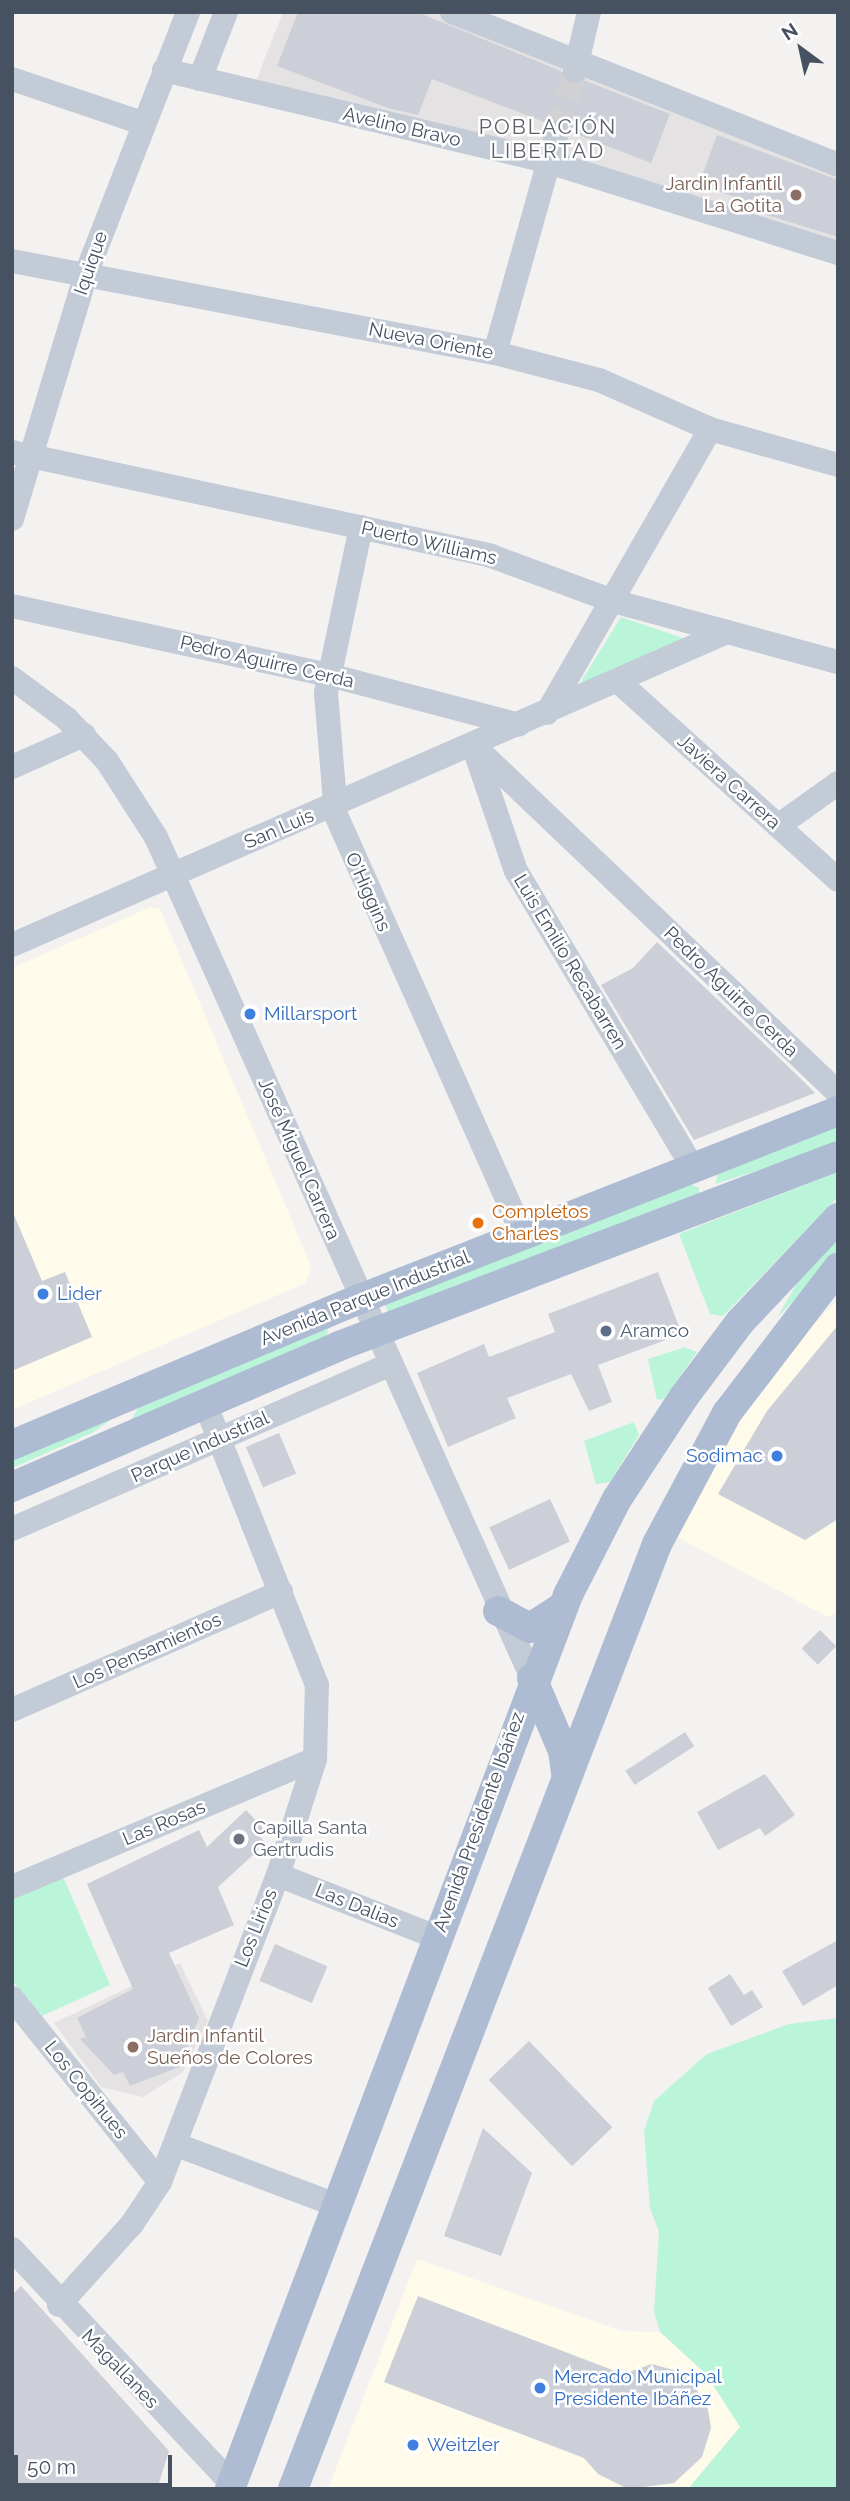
<!DOCTYPE html>
<html>
<head>
<meta charset="utf-8">
<style>
	body { margin:0 }
	#map { position:relative; width:850px; height:2501px; overflow:hidden; background:#f4f1f1; font-family:Raleway,sans-serif }
	div>[style] { position:absolute }
	.commercial>* { inset:0; background:#fefbea }
	.education>* { inset:0; background:#e5e2e3 }
	.green>* { inset:0; background:#bbf5d9 }
	.building>* { inset:0; background:#cccfd7; transform-origin:0 0 }
	.minor-tunnel>* { height:24px; margin-top:-12px; transform-origin:0; background:repeating-linear-gradient(90deg,#d1d1d4 0 24px,transparent 0 36px) }
	.minor>* { height:24px; margin:-12px; padding:0 12px; transform-origin:12px; border-radius:12px; background:#c3cbd7 }
	.major>* { height:30px; margin:-15px; padding:0 15px; transform-origin:15px; border-radius:15px; background:#aebcd3 }
	.dots>* { width:19px; height:19px; translate:-50% -50%; box-sizing:border-box; border:4px solid #fff; border-radius:50% }
	span { translate:-50% -50%; white-space:nowrap; text-align:center; line-height:1.15; -webkit-text-stroke:5px #fff; paint-order:stroke }
	.street-label { font-size:19px; color:#465161 }
	.education-label { font-size:19px; color:#785e54 }
	.right { translate:-100% -50%; text-align:right }
	.left { translate:0 -50%; text-align:left }
	.shop-label { font-size:19px; color:#366cbe }
	.food-label { font-size:19px; color:#c56008 }
	.service-label { font-size:19px; color:#4e5e75 }
	.worship-label { font-size:19px; color:#5b616d }
	.neighbourhood-label { font-size:21px; color:#5c6067; letter-spacing:2px }
	.frame { position:absolute; inset:0; border:14px solid #465161; pointer-events:none }
	.north { position:absolute; left:766px; top:14px; width:70px; height:70px; -webkit-text-stroke:5px #fff; paint-order:stroke; rotate:327deg; font-size:19px; font-weight:700; line-height:28px; text-align:center; color:#465161 }
	.north::after { content:''; display:block; margin:auto; width:24px; height:32px; background:#465161; clip-path:polygon(50% 0,100% 100%,50% 72%,0 100%) }
	.scale { position:absolute; left:14px; top:2455px; width:158px; height:32px; box-sizing:border-box; border:4px solid #465161; border-top:0; padding-left:9px; font-size:21px; line-height:24px; white-space:nowrap; color:#465161; -webkit-text-stroke:5px #fff; paint-order:stroke }
</style>
</head>
<body>
<div id="map">
	<div class="commercial">
		<div style="clip-path:polygon(151px 907px,160px 909px,311px 1266px,306px 1283px,12px 1410px,12px 968px)"></div>
		<div style="clip-path:polygon(838px 1300px,838px 1611px,828px 1617px,675px 1536px,731px 1429px,796px 1343px)"></div>
		<div style="clip-path:polygon(417px 2259px,622px 2331px,660px 2332px,706px 2374px,740px 2427px,688px 2489px,328px 2489px)"></div>
	</div>
	<div class="education">
		<div style="clip-path:polygon(283px 12px,440px 12px,838px 178px,838px 243px,256px 81px)"></div>
		<div style="clip-path:polygon(180px 1963px,208px 2021px,183px 2072px,143px 2097px,101px 2087px,54px 2023px)"></div>
	</div>
	<div class="green">
		<div style="clip-path:polygon(621px 617px,686px 639px,581px 686px,582px 680px)"></div>
		<div style="clip-path:polygon(838px 1126px,838px 1145px,715px 1184px,718px 1173px)"></div>
		<div style="clip-path:polygon(838px 1172px,838px 1197px,723px 1316px,710px 1314px,679px 1234px)"></div>
		<div style="clip-path:polygon(688px 1183px,699px 1188px,699px 1195px,389px 1314px,383px 1300px)"></div>
		<div style="clip-path:polygon(838px 1233px,838px 1255px,777px 1318px,798px 1281px)"></div>
		<div style="clip-path:polygon(328px 1327px,327px 1339px,131px 1421px,143px 1399px)"></div>
		<div style="clip-path:polygon(685px 1347px,697px 1352px,664px 1399px,657px 1400px,648px 1359px)"></div>
		<div style="clip-path:polygon(112px 1419px,92px 1433px,12px 1468px,12px 1454px)"></div>
		<div style="clip-path:polygon(634px 1422px,639px 1435px,610px 1482px,596px 1484px,584px 1441px)"></div>
		<div style="clip-path:polygon(62px 1874px,110px 1985px,42px 2016px,12px 1980px,12px 1896px)"></div>
		<div style="clip-path:polygon(838px 2018px,838px 2489px,688px 2489px,740px 2427px,706px 2374px,660px 2332px,654px 2312px,659px 2232px,650px 2208px,644px 2131px,654px 2101px,707px 2054px,789px 2024px)"></div>
	</div>
	<div class="building">
		<div style="clip-path:polygon(298px 12px,417px 12px,561px 71px,571px 85px,586px 81px,670px 114px,651px 163px,571px 132px,562px 119px,547px 123px,432px 79px,418px 115px,388px 108px,277px 66px)"></div>
		<div style="clip-path:polygon(717px 135px,838px 180px,838px 237px,754px 211px,756px 205px,699px 184px)"></div>
		<div style="clip-path:polygon(657px 942px,796px 1074px,815px 1093px,694px 1140px,601px 985px,633px 968px)"></div>
		<div style="clip-path:polygon(12px 1210px,42px 1281px,65px 1272px,92px 1337px,12px 1371px)"></div>
		<div style="clip-path:polygon(658px 1272px,682px 1334px,598px 1365px,612px 1402px,589px 1411px,571px 1374px,507px 1398px,516px 1418px,448px 1447px,417px 1373px,484px 1344px,489px 1357px,555px 1332px,548px 1314px)"></div>
		<div style="clip-path:polygon(838px 1325px,838px 1519px,805px 1540px,718px 1494px,767px 1411px)"></div>
		<div style="left:279px;top:1433px;width:44px;height:36px;rotate:67deg"></div>
		<div style="left:550px;top:1499px;width:47px;height:67px;rotate:65deg"></div>
		<div style="left:820px;top:1630px;width:23px;height:26px;rotate:45deg"></div>
		<div style="left:685px;top:1732px;width:17px;height:71px;rotate:57deg"></div>
		<div style="clip-path:polygon(765px 1774px,795px 1815px,765px 1836px,760px 1828px,718px 1850px,697px 1812px)"></div>
		<div style="clip-path:polygon(246px 1810px,265px 1830px,259px 1836px,266px 1843px,218px 1887px,234px 1925px,169px 1953px,199px 2018px,179px 2067px,130px 2086px,123px 2072px,114px 2075px,80px 2039px,86px 2037px,77px 2018px,133px 1989px,87px 1884px,199px 1830px,207px 1847px)"></div>
		<div style="clip-path:polygon(838px 1940px,838px 1985px,803px 2006px,782px 1971px)"></div>
		<div style="left:275px;top:1944px;width:57px;height:40px;rotate:23deg"></div>
		<div style="clip-path:polygon(730px 1974px,744px 1995px,752px 1990px,763px 2007px,731px 2026px,708px 1988px)"></div>
		<div style="left:529px;top:2041px;width:120px;height:56px;rotate:46deg"></div>
		<div style="clip-path:polygon(483px 2128px,532px 2173px,501px 2256px,444px 2236px)"></div>
		<div style="clip-path:polygon(21px 2286px,169px 2451px,157px 2489px,12px 2489px,12px 2295px)"></div>
		<div style="clip-path:polygon(418px 2296px,623px 2374px,652px 2364px,684px 2373px,707px 2404px,711px 2428px,702px 2457px,674px 2483px,628px 2489px,598px 2474px,584px 2458px,384px 2382px)"></div>
	</div>
	<div class="minor-tunnel">
		<div style="left:557px;top:133px;width:65px;rotate:-73.8deg"></div>
	</div>
	<div class="minor">
		<div style="left:452px;top:12px;width:415px;rotate:21.6deg"></div>
		<div style="left:164px;top:70px;width:396px;rotate:13.4deg"></div>
		<div style="left:549px;top:162px;width:303px;rotate:17.5deg"></div>
		<div style="left:575px;top:71px;width:61px;rotate:-76.7deg"></div>
		<div style="left:12px;top:79px;width:137px;rotate:18.7deg"></div>
		<div style="left:200px;top:79px;width:72px;rotate:-68.8deg"></div>
		<div style="left:12px;top:261px;width:492px;rotate:10.8deg"></div>
		<div style="left:495px;top:353px;width:107px;rotate:14.6deg"></div>
		<div style="left:599px;top:380px;width:121px;rotate:23.8deg"></div>
		<div style="left:710px;top:429px;width:133px;rotate:15.7deg"></div>
		<div style="left:495px;top:353px;width:229px;rotate:-74.3deg"></div>
		<div style="left:12px;top:452px;width:490px;rotate:12.2deg"></div>
		<div style="left:491px;top:556px;width:130px;rotate:20.2deg"></div>
		<div style="left:613px;top:601px;width:233px;rotate:15.2deg"></div>
		<div style="left:12px;top:519px;width:256px;rotate:-73.2deg"></div>
		<div style="left:86px;top:274px;width:281px;rotate:-68.7deg"></div>
		<div style="left:361px;top:527px;width:170px;rotate:101.9deg"></div>
		<div style="left:326px;top:693px;width:122px;rotate:85.3deg"></div>
		<div style="left:336px;top:815px;width:460px;rotate:66deg"></div>
		<div style="left:12px;top:606px;width:324px;rotate:12.3deg"></div>
		<div style="left:329px;top:675px;width:196px;rotate:14.7deg"></div>
		<div style="left:12px;top:678px;width:69px;rotate:36.7deg"></div>
		<div style="left:67px;top:719px;width:58px;rotate:46.4deg"></div>
		<div style="left:107px;top:761px;width:90px;rotate:57.2deg"></div>
		<div style="left:156px;top:837px;width:921px;rotate:65.91deg"></div>
		<div style="left:620px;top:683px;width:294px;rotate:42.1deg"></div>
		<div style="left:547px;top:713px;width:327px;rotate:-60.1deg"></div>
		<div style="left:473px;top:745px;width:504px;rotate:43.63deg"></div>
		<div style="left:473px;top:745px;width:133px;rotate:71.2deg"></div>
		<div style="left:516px;top:871px;width:346px;rotate:59.2deg"></div>
		<div style="left:12px;top:767px;width:79px;rotate:-24deg"></div>
		<div style="left:778px;top:826px;width:74px;rotate:-35.6deg"></div>
		<div style="left:12px;top:945px;width:781px;rotate:-23.64deg"></div>
		<div style="left:12px;top:1529px;width:411px;rotate:-23.5deg"></div>
		<div style="left:12px;top:1710px;width:294px;rotate:-23.7deg"></div>
		<div style="left:278px;top:1875px;width:170px;rotate:21.4deg"></div>
		<div style="left:12px;top:1887px;width:329px;rotate:-22.9deg"></div>
		<div style="left:12px;top:1998px;width:236px;rotate:51.2deg"></div>
		<div style="left:177px;top:2145px;width:170px;rotate:20.7deg"></div>
		<div style="left:12px;top:2249px;width:322px;rotate:46.9deg"></div>
		<div style="left:59px;top:2305px;width:109px;rotate:-48deg"></div>
		<div style="left:132px;top:2224px;width:50px;rotate:-56.3deg"></div>
		<div style="left:160px;top:2182px;width:329px;rotate:-69deg"></div>
		<div style="left:278px;top:1875px;width:122px;rotate:-72.3deg"></div>
		<div style="left:315px;top:1759px;width:74px;rotate:-88.5deg"></div>
		<div style="left:317px;top:1685px;width:302px;rotate:-111.7deg"></div>
	</div>
	<div class="major">
		<div style="left:12px;top:1445px;width:377px;rotate:-22.8deg"></div>
		<div style="left:360px;top:1299px;width:514px;rotate:-21.47deg"></div>
		<div style="left:12px;top:1487px;width:356px;rotate:-23.3deg"></div>
		<div style="left:339px;top:1346px;width:534px;rotate:-20.84deg"></div>
		<div style="left:498px;top:1611px;width:36px;rotate:28deg"></div>
		<div style="left:530px;top:1628px;width:38px;rotate:-33deg"></div>
		<div style="left:532px;top:1678px;width:79px;rotate:67deg"></div>
		<div style="left:563px;top:1751px;width:27px;rotate:82deg"></div>
		<div style="left:230px;top:2489px;width:956px;rotate:-69.29deg"></div>
		<div style="left:568px;top:1595px;width:108px;rotate:-63deg"></div>
		<div style="left:617px;top:1499px;width:121px;rotate:-56.8deg"></div>
		<div style="left:683px;top:1398px;width:95px;rotate:-53.1deg"></div>
		<div style="left:740px;top:1322px;width:143px;rotate:-46.7deg"></div>
		<div style="left:293px;top:2489px;width:1013px;rotate:-68.93deg"></div>
		<div style="left:657px;top:1544px;width:149px;rotate:-61.9deg"></div>
		<div style="left:727px;top:1413px;width:183px;rotate:-52.6deg"></div>
	</div>
	<div class="dots">
		<div style="left:796px;top:195px;background:#8d6e63"></div>
		<div style="left:250px;top:1014px;background:#3f7fe0"></div>
		<div style="left:478px;top:1223px;background:#e8710a"></div>
		<div style="left:43px;top:1294px;background:#3f7fe0"></div>
		<div style="left:606px;top:1331px;background:#5c6f8a"></div>
		<div style="left:777px;top:1456px;background:#3f7fe0"></div>
		<div style="left:239px;top:1839px;background:#6b7280"></div>
		<div style="left:133px;top:2047px;background:#8d6e63"></div>
		<div style="left:540px;top:2388px;background:#3f7fe0"></div>
		<div style="left:413px;top:2445px;background:#3f7fe0"></div>
	</div>
	<div class="street-label">
		<span style="left:402px;top:127px;rotate:13deg">Avelino Bravo</span>
		<span style="left:91px;top:263px;rotate:-71deg">Iquique</span>
		<span style="left:431px;top:341px;rotate:11deg">Nueva Oriente</span>
		<span style="left:429px;top:543px;rotate:13deg">Puerto Williams</span>
		<span style="left:267px;top:662px;rotate:13deg">Pedro Aguirre Cerda</span>
		<span style="left:729px;top:782px;rotate:42deg">Javiera Carrera</span>
		<span style="left:279px;top:829px;rotate:-23deg">San Luis</span>
		<span style="left:368px;top:892px;rotate:66deg">O'Higgins</span>
		<span style="left:570px;top:962px;rotate:59deg">Luis Emilio Recabarren</span>
		<span style="left:731px;top:992px;rotate:44deg">Pedro Aguirre Cerda</span>
		<span style="left:299px;top:1159px;rotate:66deg">José Miguel Carrera</span>
		<span style="left:365px;top:1298px;rotate:-22deg">Avenida Parque Industrial</span>
		<span style="left:200px;top:1447px;rotate:-24deg">Parque Industrial</span>
		<span style="left:147px;top:1651px;rotate:-24deg">Los Pensamientos</span>
		<span style="left:479px;top:1822px;rotate:-70deg">Avenida Presidente Ibáñez</span>
		<span style="left:164px;top:1823px;rotate:-23deg">Las Rosas</span>
		<span style="left:357px;top:1906px;rotate:22deg">Las Dalias</span>
		<span style="left:256px;top:1928px;rotate:-68deg">Los Lirios</span>
		<span style="left:86px;top:2090px;rotate:51deg">Los Copihues</span>
		<span style="left:120px;top:2369px;rotate:46deg">Magallanes</span>
	</div>
	<div class="education-label">
		<span class="right" style="left:782px;top:195px">Jardin Infantil<br>La Gotita</span>
		<span class="left" style="left:147px;top:2047px">Jardin Infantil<br>Sueños de Colores</span>
	</div>
	<div class="shop-label">
		<span class="left" style="left:264px;top:1014px">Millarsport</span>
		<span class="left" style="left:57px;top:1294px">Lider</span>
		<span class="right" style="left:763px;top:1456px">Sodimac</span>
		<span class="left" style="left:554px;top:2388px">Mercado Municipal<br>Presidente Ibáñez</span>
		<span class="left" style="left:427px;top:2445px">Weitzler</span>
	</div>
	<div class="food-label">
		<span class="left" style="left:492px;top:1223px">Completos<br>Charles</span>
	</div>
	<div class="service-label">
		<span class="left" style="left:620px;top:1331px">Aramco</span>
	</div>
	<div class="worship-label">
		<span class="left" style="left:253px;top:1839px">Capilla Santa<br>Gertrudis</span>
	</div>
	<div class="neighbourhood-label">
		<span style="left:548px;top:139px">POBLACIÓN<br>LIBERTAD</span>
	</div>
	<div class="frame"></div>
	<div class="north">N</div>
	<div class="scale">50 m</div>
</div>
</body>
</html>
